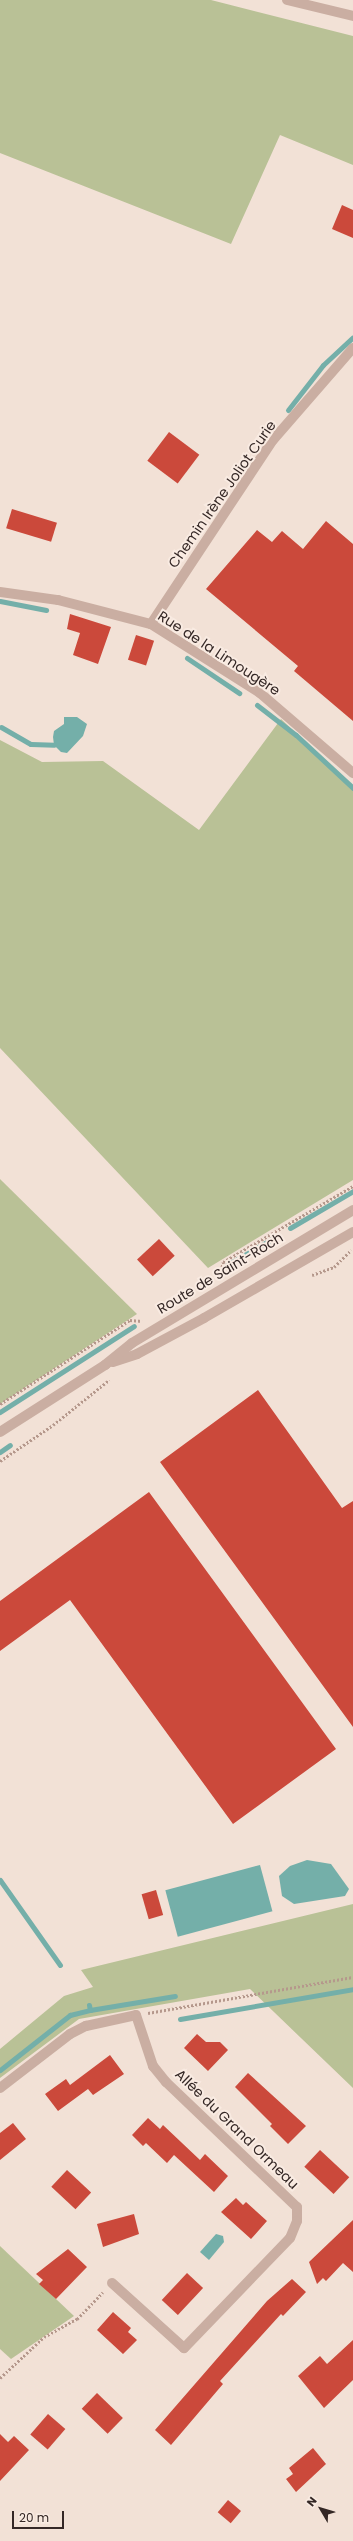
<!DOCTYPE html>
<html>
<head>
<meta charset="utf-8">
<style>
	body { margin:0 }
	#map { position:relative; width:353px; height:2541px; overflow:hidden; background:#f2e1d6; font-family:Poppins,sans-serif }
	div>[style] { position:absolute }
	.green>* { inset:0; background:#b9c196 }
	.water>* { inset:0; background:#74afa9; transform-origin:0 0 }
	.stream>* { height:5px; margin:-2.5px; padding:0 2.5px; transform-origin:2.5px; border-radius:2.5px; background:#74afa9 }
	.building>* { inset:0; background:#cb493b; transform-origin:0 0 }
	.path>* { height:2.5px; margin-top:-1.25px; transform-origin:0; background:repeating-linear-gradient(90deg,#b5988c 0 2px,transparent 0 4px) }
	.minor>* { height:10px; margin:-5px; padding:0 5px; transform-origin:5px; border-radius:5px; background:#caaea2 }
	.tertiary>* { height:10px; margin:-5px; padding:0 5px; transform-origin:5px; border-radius:5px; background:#caaea2 }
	span { translate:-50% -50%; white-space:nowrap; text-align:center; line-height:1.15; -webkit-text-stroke:4px #f9ebe2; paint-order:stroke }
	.street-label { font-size:14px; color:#342725 }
	.north { position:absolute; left:301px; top:2489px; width:40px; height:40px; -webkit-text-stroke:3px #f9ebe2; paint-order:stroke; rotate:308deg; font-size:11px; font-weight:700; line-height:16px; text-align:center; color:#342725 }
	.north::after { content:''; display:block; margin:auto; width:14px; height:18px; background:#342725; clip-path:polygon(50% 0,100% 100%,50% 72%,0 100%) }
	.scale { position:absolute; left:12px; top:2511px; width:52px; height:18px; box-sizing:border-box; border:2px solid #342725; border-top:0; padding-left:5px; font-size:12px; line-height:14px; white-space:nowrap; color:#342725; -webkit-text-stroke:3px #f9ebe2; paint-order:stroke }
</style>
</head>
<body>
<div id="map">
	<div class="green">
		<div style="clip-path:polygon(0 0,211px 0,353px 36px,353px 165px,280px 135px,231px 244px,0 153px)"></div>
		<div style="clip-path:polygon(281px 719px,353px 787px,353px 1180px,208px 1268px,0 1048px,0 740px,42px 762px,103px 761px,199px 830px)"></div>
		<div style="clip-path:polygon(0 1179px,137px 1314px,0 1404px)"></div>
		<div style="clip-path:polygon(353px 1904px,353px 2088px,250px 1989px,79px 2019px,0 2078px,0 2049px,64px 1996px,93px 1987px,81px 1970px)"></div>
		<div style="clip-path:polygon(0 2246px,74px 2316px,11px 2359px,0 2349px)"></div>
	</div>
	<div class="water">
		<div style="clip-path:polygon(64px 717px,77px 717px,87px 724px,83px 736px,67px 753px,61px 752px,54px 745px,53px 737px,54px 731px,64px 724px)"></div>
		<div style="clip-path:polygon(307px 1860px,331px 1864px,349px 1889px,345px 1896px,294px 1904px,282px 1896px,279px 1876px,290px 1866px)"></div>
		<div style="left:260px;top:1865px;width:48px;height:98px;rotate:75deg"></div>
		<div style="clip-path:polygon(216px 2234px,223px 2236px,224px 2242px,209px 2260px,200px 2252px)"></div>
	</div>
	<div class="stream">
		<div style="left:288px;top:410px;width:57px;rotate:-52.1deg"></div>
		<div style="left:323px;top:365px;width:40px;rotate:-43deg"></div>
		<div style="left:0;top:601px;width:47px;rotate:11.1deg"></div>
		<div style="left:187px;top:658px;width:63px;rotate:33.9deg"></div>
		<div style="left:257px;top:705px;width:49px;rotate:37.6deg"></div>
		<div style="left:296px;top:735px;width:78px;rotate:42.9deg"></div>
		<div style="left:1px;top:727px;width:34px;rotate:30deg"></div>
		<div style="left:31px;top:744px;width:23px;rotate:2deg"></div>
		<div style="left:290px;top:1228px;width:73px;rotate:-30.4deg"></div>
		<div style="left:227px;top:1265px;width:52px;rotate:-30deg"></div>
		<div style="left:0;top:1412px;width:159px;rotate:-32.7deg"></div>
		<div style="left:0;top:1452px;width:12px;rotate:-35deg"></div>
		<div style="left:0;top:1880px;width:104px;rotate:54.8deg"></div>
		<div style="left:89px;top:2005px;width:5px;rotate:79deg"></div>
		<div style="left:90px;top:2010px;width:86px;rotate:-9.4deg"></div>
		<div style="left:180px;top:2019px;width:176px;rotate:-9.8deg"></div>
		<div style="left:0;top:2070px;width:89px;rotate:-38.2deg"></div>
		<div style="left:70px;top:2015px;width:21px;rotate:-14deg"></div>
	</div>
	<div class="building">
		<div style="clip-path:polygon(342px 205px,353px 210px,353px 238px,332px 229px)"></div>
		<div style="left:169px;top:432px;width:38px;height:36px;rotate:37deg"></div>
		<div style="left:12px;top:509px;width:47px;height:20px;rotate:17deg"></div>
		<div style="clip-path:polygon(326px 521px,353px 544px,353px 721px,294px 671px,298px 666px,206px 589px,257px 530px,272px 542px,282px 531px,303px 549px)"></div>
		<div style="clip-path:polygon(70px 614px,111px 627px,98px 664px,73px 655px,80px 633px,67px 629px)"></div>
		<div style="left:136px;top:635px;width:19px;height:26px;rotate:18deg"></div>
		<div style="left:159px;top:1239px;width:23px;height:30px;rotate:47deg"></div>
		<div style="clip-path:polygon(258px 1390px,342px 1508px,353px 1501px,353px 1727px,160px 1462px)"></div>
		<div style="clip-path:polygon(149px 1492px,336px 1749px,233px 1824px,70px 1600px,0 1651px,0 1601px)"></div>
		<div style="left:156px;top:1890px;width:26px;height:15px;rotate:74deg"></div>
		<div style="clip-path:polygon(197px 2034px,206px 2042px,220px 2042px,228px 2050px,208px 2071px,184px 2048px)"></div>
		<div style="clip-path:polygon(110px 2055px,124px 2074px,93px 2095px,88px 2089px,58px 2111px,45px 2094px,66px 2079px,70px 2085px)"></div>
		<div style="clip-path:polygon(248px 2073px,306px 2126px,288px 2144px,270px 2126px,272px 2124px,235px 2087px)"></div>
		<div style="clip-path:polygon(148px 2118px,160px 2129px,163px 2125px,200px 2160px,205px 2154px,228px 2176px,214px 2192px,174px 2155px,167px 2163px,146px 2143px,143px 2146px,132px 2135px)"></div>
		<div style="clip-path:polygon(13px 2123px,26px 2139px,0 2160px,0 2133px)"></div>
		<div style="left:320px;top:2150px;width:40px;height:23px;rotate:43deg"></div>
		<div style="left:67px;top:2170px;width:33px;height:23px;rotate:43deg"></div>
		<div style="clip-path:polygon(236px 2198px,243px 2205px,246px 2202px,267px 2221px,251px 2239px,221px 2212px)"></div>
		<div style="clip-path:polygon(134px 2214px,139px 2234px,103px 2247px,97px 2224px)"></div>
		<div style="clip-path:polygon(353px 2220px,353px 2272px,343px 2263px,326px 2281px,323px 2278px,317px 2284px,309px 2262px)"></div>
		<div style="clip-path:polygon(68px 2249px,87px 2267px,56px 2299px,39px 2284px,43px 2280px,36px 2274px)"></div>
		<div style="left:187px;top:2273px;width:22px;height:37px;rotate:43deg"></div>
		<div style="clip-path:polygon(292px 2279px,306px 2292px,283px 2316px,281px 2314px,220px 2381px,223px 2384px,171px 2445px,155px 2430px,267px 2301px)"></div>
		<div style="clip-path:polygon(113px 2312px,131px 2328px,128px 2332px,137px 2340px,123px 2354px,97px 2330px)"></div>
		<div style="clip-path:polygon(353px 2340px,353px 2380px,324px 2408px,298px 2376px,320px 2356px,327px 2364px)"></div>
		<div style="left:97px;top:2393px;width:36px;height:22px;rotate:44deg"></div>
		<div style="left:48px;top:2414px;width:23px;height:27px;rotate:41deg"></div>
		<div style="clip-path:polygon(0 2434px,8px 2442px,14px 2436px,29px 2450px,0 2481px)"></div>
		<div style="clip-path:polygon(313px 2448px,326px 2464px,296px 2492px,286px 2479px,293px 2474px,289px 2468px)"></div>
		<div style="left:228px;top:2500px;width:17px;height:16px;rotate:40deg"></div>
	</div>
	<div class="path">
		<div style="left:220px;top:1275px;width:13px;rotate:-77deg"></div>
		<div style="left:223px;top:1262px;width:151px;rotate:-30.3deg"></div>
		<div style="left:312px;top:1275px;width:23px;rotate:-20deg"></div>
		<div style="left:334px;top:1267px;width:24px;rotate:-45deg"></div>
		<div style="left:0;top:1404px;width:155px;rotate:-32.9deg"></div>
		<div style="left:130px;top:1320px;width:12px;rotate:5deg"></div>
		<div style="left:0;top:1461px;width:64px;rotate:-34.2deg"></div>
		<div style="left:53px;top:1425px;width:72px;rotate:-38.8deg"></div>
		<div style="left:148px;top:2013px;width:208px;rotate:-10deg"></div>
		<div style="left:0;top:2378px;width:60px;rotate:-43deg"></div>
		<div style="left:44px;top:2337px;width:38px;rotate:-29deg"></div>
		<div style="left:77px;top:2319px;width:37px;rotate:-46deg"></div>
	</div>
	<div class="minor">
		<div style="left:287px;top:0;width:68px;rotate:13.6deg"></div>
		<div style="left:0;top:592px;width:59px;rotate:7.9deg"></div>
		<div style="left:58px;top:600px;width:96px;rotate:14.5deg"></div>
		<div style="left:151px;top:624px;width:129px;rotate:32.3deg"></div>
		<div style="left:260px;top:693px;width:123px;rotate:40.7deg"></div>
		<div style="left:151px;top:624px;width:221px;rotate:-56.5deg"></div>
		<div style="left:273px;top:440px;width:122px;rotate:-49deg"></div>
		<div style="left:0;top:2088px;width:88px;rotate:-37.6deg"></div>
		<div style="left:70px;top:2034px;width:18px;rotate:-27deg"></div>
		<div style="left:86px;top:2026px;width:51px;rotate:-12.4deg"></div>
		<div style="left:136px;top:2015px;width:54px;rotate:71.6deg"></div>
		<div style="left:153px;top:2066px;width:21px;rotate:51deg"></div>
		<div style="left:166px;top:2082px;width:181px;rotate:43.7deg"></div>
		<div style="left:297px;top:2207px;width:14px;rotate:90deg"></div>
		<div style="left:297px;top:2221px;width:18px;rotate:112deg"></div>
		<div style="left:290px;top:2238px;width:153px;rotate:133.9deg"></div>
		<div style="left:184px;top:2348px;width:97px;rotate:-137.9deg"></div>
	</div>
	<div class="tertiary">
		<div style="left:113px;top:1362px;width:25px;rotate:-18deg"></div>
		<div style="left:137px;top:1354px;width:76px;rotate:-28.2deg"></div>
		<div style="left:204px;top:1318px;width:172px;rotate:-30deg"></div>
		<div style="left:0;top:1432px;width:125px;rotate:-32.5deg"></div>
		<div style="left:105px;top:1365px;width:35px;rotate:-39deg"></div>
		<div style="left:132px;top:1343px;width:258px;rotate:-31deg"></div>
	</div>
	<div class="street-label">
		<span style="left:222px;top:494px;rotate:-55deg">Chemin Irène Joliot Curie</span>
		<span style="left:219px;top:653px;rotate:33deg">Rue de la Limougère</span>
		<span style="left:220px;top:1273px;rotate:-31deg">Route de Saint-Roch</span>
		<span style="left:237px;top:2129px;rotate:44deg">Allée du Grand Ormeau</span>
	</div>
	<div class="north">N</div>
	<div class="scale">20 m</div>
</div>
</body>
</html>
